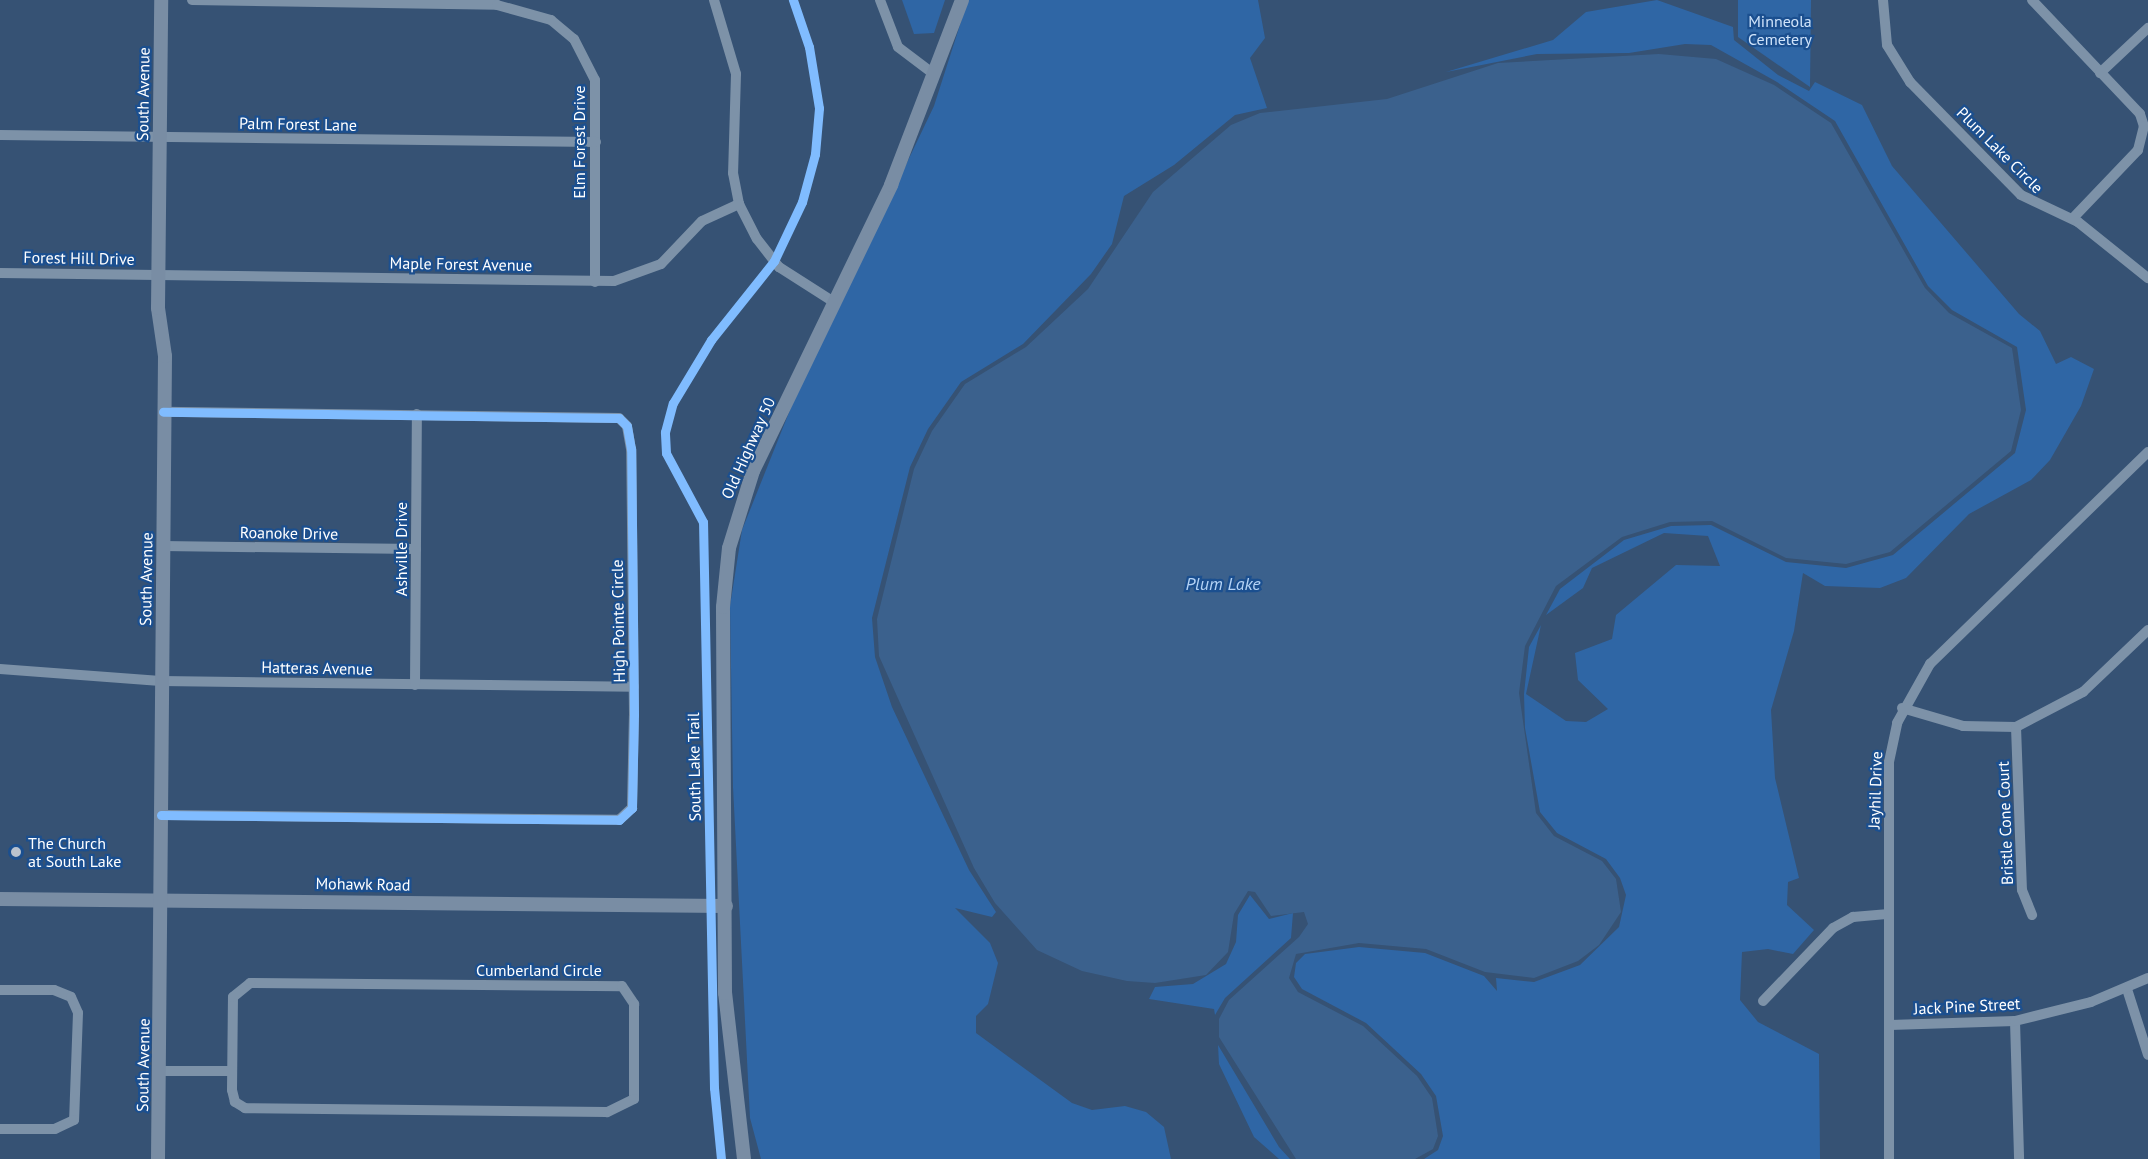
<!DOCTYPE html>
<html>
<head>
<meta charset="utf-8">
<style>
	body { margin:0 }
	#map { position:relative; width:2148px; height:1159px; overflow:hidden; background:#365274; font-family:"PT Sans",sans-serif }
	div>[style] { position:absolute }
	.green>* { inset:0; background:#2f66a5 }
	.water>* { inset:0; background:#3b618d }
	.street>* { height:10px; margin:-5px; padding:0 5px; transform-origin:5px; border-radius:5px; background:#7d92a8 }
	.secondary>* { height:14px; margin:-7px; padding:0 7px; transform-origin:7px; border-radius:7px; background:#798da4 }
	.cycleway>* { height:9px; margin:-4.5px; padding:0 4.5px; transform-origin:4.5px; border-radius:4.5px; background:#80bcff }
	.dots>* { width:16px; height:16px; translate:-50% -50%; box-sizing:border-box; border:3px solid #1b4f8f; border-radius:50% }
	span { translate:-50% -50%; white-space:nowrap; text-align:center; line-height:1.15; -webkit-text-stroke:4.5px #1b4f8f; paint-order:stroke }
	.park-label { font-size:16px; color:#cfe3fa }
	.street-label { font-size:16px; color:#fff }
	.poi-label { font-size:16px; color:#fff }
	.left { translate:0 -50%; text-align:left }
	.water-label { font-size:18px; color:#b5d3f5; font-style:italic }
</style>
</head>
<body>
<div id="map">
	<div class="green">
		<div style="clip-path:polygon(902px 0,945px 0,934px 33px,914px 34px)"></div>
		<div style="clip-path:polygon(968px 0,1258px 0,1265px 38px,1250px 58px,1267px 108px,1235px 115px,1174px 165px,1124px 196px,1112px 244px,1091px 274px,1023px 344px,961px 382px,928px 429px,910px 467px,872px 618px,875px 657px,892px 707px,969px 870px,996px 912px,992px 917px,955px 908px,990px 943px,998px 963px,988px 1004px,976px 1016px,976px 1033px,1072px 1103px,1092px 1110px,1125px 1106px,1146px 1112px,1164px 1127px,1171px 1159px,761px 1159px,750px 1118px,733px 787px,730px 606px,742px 530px,796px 395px,934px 106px)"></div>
		<div style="clip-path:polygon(1657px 0,1733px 27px,1734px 40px,1778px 75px,1809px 91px,1815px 82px,1862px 105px,1892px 166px,2019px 314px,2040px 331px,2056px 364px,2071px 357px,2094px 369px,2081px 406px,2050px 460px,2031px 480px,1969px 514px,1906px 578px,1880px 588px,1825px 586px,1803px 573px,1794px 631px,1771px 710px,1775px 778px,1799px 878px,1788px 882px,1787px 905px,1814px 930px,1793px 954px,1768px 949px,1742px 952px,1740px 1000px,1758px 1022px,1819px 1054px,1820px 1159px,1424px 1159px,1438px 1150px,1443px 1136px,1436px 1096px,1421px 1074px,1366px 1023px,1302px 989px,1294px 977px,1296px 963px,1305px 954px,1359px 947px,1425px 953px,1484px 976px,1497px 991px,1496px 978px,1534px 982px,1580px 965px,1619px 927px,1626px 895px,1620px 878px,1606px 859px,1557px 833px,1540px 812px,1525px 728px,1524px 694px,1529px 647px,1541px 625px,1526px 694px,1566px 721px,1586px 722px,1608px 709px,1578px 680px,1575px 653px,1612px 639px,1616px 615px,1676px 565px,1720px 566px,1708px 536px,1664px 533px,1592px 568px,1583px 588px,1546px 615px,1560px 589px,1624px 540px,1671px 526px,1711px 525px,1786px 562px,1846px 568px,1893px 555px,2015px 453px,2026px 410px,2017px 347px,1952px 310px,1928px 286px,1835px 121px,1777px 82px,1711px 45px,1685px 44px,1629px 53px,1537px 54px,1446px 72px,1553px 40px,1586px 12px)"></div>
		<div style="clip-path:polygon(1738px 0,1811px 0,1810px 87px,1738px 37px)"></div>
		<div style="clip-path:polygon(1250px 895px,1269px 919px,1293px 913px,1291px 938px,1225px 998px,1215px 1015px,1214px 1009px,1149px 999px,1155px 987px,1193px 984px,1226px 964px,1236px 942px,1238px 915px)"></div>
		<div style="clip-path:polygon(1218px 1045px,1279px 1147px,1290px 1159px,1279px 1159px,1254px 1137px,1219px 1064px)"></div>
	</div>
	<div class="water">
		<div style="clip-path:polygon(1659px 54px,1716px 59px,1774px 85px,1831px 123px,1925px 288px,1949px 313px,2012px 348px,2021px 410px,2011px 451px,1890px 552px,1846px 564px,1786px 558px,1712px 521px,1670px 522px,1622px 537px,1556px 586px,1525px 646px,1519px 693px,1536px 813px,1554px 836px,1602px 861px,1616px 879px,1621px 912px,1599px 945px,1578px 961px,1534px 978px,1485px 972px,1426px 949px,1359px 943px,1296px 954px,1289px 978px,1298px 992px,1363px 1026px,1417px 1076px,1432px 1098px,1438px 1136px,1433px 1149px,1415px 1159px,1296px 1159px,1219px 1037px,1219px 1019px,1229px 1000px,1299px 937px,1308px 924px,1304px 912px,1271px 916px,1255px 892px,1248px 891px,1234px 914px,1228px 952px,1206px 975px,1155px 983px,1127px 981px,1082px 971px,1037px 950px,995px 903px,974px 868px,879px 656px,877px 619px,914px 469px,932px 431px,965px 384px,1026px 347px,1088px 289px,1153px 192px,1231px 125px,1260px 113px,1387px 99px,1498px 63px)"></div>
	</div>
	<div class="street">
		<div style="left:192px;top:0;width:305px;rotate:0.9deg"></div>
		<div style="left:497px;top:5px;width:56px;rotate:15.5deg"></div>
		<div style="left:551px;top:20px;width:30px;rotate:40deg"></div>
		<div style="left:574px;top:39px;width:46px;rotate:62.9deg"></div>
		<div style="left:595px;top:80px;width:202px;rotate:90deg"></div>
		<div style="left:714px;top:0;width:77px;rotate:73.4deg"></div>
		<div style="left:736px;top:74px;width:99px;rotate:91.7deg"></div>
		<div style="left:733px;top:173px;width:32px;rotate:79deg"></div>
		<div style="left:739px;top:204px;width:39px;rotate:63deg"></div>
		<div style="left:757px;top:239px;width:36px;rotate:52deg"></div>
		<div style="left:779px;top:267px;width:65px;rotate:32.5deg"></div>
		<div style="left:880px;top:0;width:50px;rotate:69deg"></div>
		<div style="left:898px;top:47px;width:46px;rotate:37.1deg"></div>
		<div style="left:1883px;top:0;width:45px;rotate:84.9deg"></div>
		<div style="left:1887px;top:45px;width:44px;rotate:58.1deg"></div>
		<div style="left:1910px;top:82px;width:158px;rotate:45.5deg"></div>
		<div style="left:2021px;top:195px;width:63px;rotate:25.3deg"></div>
		<div style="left:2078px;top:222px;width:90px;rotate:38.7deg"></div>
		<div style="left:2032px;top:0;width:157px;rotate:46.5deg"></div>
		<div style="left:2140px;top:114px;width:13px;rotate:72deg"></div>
		<div style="left:2144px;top:126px;width:25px;rotate:104deg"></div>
		<div style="left:2138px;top:150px;width:95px;rotate:133.7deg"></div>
		<div style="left:2100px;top:73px;width:66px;rotate:-43.2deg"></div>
		<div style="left:0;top:135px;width:596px;rotate:0.67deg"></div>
		<div style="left:0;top:273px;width:614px;rotate:0.75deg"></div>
		<div style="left:614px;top:281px;width:50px;rotate:-19.9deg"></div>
		<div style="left:661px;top:264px;width:59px;rotate:-46.4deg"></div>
		<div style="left:702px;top:221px;width:41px;rotate:-24.7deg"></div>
		<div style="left:162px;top:546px;width:254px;rotate:0.7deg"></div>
		<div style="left:0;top:669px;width:161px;rotate:4.3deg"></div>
		<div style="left:161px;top:681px;width:473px;rotate:0.7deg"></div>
		<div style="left:415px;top:685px;width:271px;rotate:-89.6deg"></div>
		<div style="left:1902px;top:708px;width:64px;rotate:16.4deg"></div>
		<div style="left:1963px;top:726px;width:53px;rotate:1.1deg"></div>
		<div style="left:2016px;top:727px;width:76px;rotate:-27.6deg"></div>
		<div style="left:2083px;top:692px;width:90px;rotate:-43.6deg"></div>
		<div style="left:2016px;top:727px;width:163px;rotate:87.9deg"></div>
		<div style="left:2022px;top:890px;width:27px;rotate:68deg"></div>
		<div style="left:161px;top:815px;width:458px;rotate:0.6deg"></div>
		<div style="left:619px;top:820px;width:18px;rotate:-43deg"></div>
		<div style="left:632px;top:808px;width:93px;rotate:-88.8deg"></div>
		<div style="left:634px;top:715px;width:266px;rotate:-90.6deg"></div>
		<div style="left:631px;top:449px;width:23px;rotate:-100deg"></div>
		<div style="left:627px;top:426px;width:11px;rotate:-135deg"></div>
		<div style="left:619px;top:418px;width:456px;rotate:-179.2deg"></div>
		<div style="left:250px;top:983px;width:372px;rotate:0.5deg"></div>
		<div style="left:622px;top:986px;width:22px;rotate:56deg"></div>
		<div style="left:634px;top:1004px;width:95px;rotate:90deg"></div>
		<div style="left:634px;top:1099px;width:30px;rotate:154deg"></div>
		<div style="left:607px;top:1112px;width:362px;rotate:-179.4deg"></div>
		<div style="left:245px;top:1108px;width:12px;rotate:-149deg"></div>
		<div style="left:235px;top:1102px;width:12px;rotate:-104deg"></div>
		<div style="left:232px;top:1090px;width:93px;rotate:-89.4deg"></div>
		<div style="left:233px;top:997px;width:22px;rotate:-39deg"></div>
		<div style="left:2127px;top:989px;width:69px;rotate:72.3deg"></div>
		<div style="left:0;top:990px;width:54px"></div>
		<div style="left:54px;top:990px;width:18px;rotate:22deg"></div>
		<div style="left:71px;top:997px;width:17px;rotate:66deg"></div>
		<div style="left:78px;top:1013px;width:107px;rotate:92.1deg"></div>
		<div style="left:74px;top:1120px;width:21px;rotate:155deg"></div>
		<div style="left:55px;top:1129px;width:55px;rotate:180deg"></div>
		<div style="left:1763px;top:1001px;width:101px;rotate:-46.2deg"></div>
		<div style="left:1833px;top:928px;width:23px;rotate:-29deg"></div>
		<div style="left:1853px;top:917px;width:36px;rotate:-5deg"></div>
		<div style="left:2015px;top:1021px;width:138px;rotate:88.3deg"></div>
		<div style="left:1890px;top:1025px;width:125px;rotate:-1.8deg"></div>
		<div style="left:2015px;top:1021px;width:78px;rotate:-14deg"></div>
		<div style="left:2091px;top:1002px;width:62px;rotate:-22.8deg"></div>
		<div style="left:159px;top:1071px;width:73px"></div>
		<div style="left:1889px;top:1159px;width:397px;rotate:-90deg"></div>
		<div style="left:1889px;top:762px;width:40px;rotate:-78deg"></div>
		<div style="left:1897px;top:723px;width:68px;rotate:-60.8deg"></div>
		<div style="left:1930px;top:664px;width:304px;rotate:-44.2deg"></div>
	</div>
	<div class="secondary">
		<div style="left:0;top:899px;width:726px;rotate:0.55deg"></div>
		<div style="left:158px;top:1159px;width:803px;rotate:-89.5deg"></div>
		<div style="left:165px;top:356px;width:49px;rotate:-98.3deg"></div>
		<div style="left:158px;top:308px;width:308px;rotate:-89.4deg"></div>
		<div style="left:744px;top:1159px;width:167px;rotate:-96.5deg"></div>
		<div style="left:725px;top:993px;width:386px;rotate:-90.3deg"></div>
		<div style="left:723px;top:607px;width:59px;rotate:-84.2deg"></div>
		<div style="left:729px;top:548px;width:81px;rotate:-72.7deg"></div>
		<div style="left:753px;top:471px;width:318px;rotate:-64.2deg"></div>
		<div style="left:891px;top:185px;width:198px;rotate:-69deg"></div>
	</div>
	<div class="cycleway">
		<div style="left:161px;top:815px;width:458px;rotate:0.6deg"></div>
		<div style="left:619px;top:820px;width:18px;rotate:-43deg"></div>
		<div style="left:632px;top:808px;width:93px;rotate:-88.8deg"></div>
		<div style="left:634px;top:715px;width:266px;rotate:-90.6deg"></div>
		<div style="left:631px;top:449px;width:23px;rotate:-100deg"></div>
		<div style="left:627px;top:426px;width:11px;rotate:-135deg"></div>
		<div style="left:619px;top:418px;width:456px;rotate:-179.2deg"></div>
		<div style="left:721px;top:1159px;width:71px;rotate:-95.6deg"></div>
		<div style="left:714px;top:1088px;width:566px;rotate:-91.11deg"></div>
		<div style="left:703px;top:522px;width:78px;rotate:-118.2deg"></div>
		<div style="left:666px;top:453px;width:21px;rotate:-93deg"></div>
		<div style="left:665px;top:432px;width:30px;rotate:-75deg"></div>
		<div style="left:673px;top:403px;width:74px;rotate:-58.9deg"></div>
		<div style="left:711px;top:340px;width:101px;rotate:-51.4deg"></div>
		<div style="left:774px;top:261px;width:65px;rotate:-64.6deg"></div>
		<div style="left:802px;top:202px;width:50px;rotate:-74.8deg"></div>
		<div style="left:815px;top:154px;width:46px;rotate:-85deg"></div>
		<div style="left:819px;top:108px;width:62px;rotate:-99.3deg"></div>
		<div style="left:809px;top:47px;width:50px;rotate:-108.8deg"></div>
	</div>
	<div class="dots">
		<div style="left:16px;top:852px;background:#b9c2ce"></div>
	</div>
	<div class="park-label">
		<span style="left:1780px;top:30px">Minneola<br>Cemetery</span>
	</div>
	<div class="street-label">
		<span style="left:143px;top:94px;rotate:-89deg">South Avenue</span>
		<span style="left:298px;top:124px;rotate:1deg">Palm Forest Lane</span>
		<span style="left:579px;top:142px;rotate:-90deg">Elm Forest Drive</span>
		<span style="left:2000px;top:150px;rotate:45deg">Plum Lake Circle</span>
		<span style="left:79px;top:258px;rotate:1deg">Forest Hill Drive</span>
		<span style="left:461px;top:264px;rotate:1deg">Maple Forest Avenue</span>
		<span style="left:748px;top:448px;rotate:-66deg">Old Highway 50</span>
		<span style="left:289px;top:533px;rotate:1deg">Roanoke Drive</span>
		<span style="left:401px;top:549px;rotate:-90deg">Ashville Drive</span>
		<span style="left:146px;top:579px;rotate:-89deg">South Avenue</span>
		<span style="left:618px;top:621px;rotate:-91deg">High Pointe Circle</span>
		<span style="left:317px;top:668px;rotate:1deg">Hatteras Avenue</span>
		<span style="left:694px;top:767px;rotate:-91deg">South Lake Trail</span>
		<span style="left:1875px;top:790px;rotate:-88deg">Jayhil Drive</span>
		<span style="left:2005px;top:823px;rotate:-92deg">Bristle Cone Court</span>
		<span style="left:363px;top:884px;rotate:1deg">Mohawk Road</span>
		<span style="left:539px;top:970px">Cumberland Circle</span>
		<span style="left:1967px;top:1006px;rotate:-3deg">Jack Pine Street</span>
		<span style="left:143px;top:1065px;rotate:-89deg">South Avenue</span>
	</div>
	<div class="poi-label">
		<span class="left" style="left:28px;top:852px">The Church<br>at South Lake</span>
	</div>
	<div class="water-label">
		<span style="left:1223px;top:584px">Plum Lake</span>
	</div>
</div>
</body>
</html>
